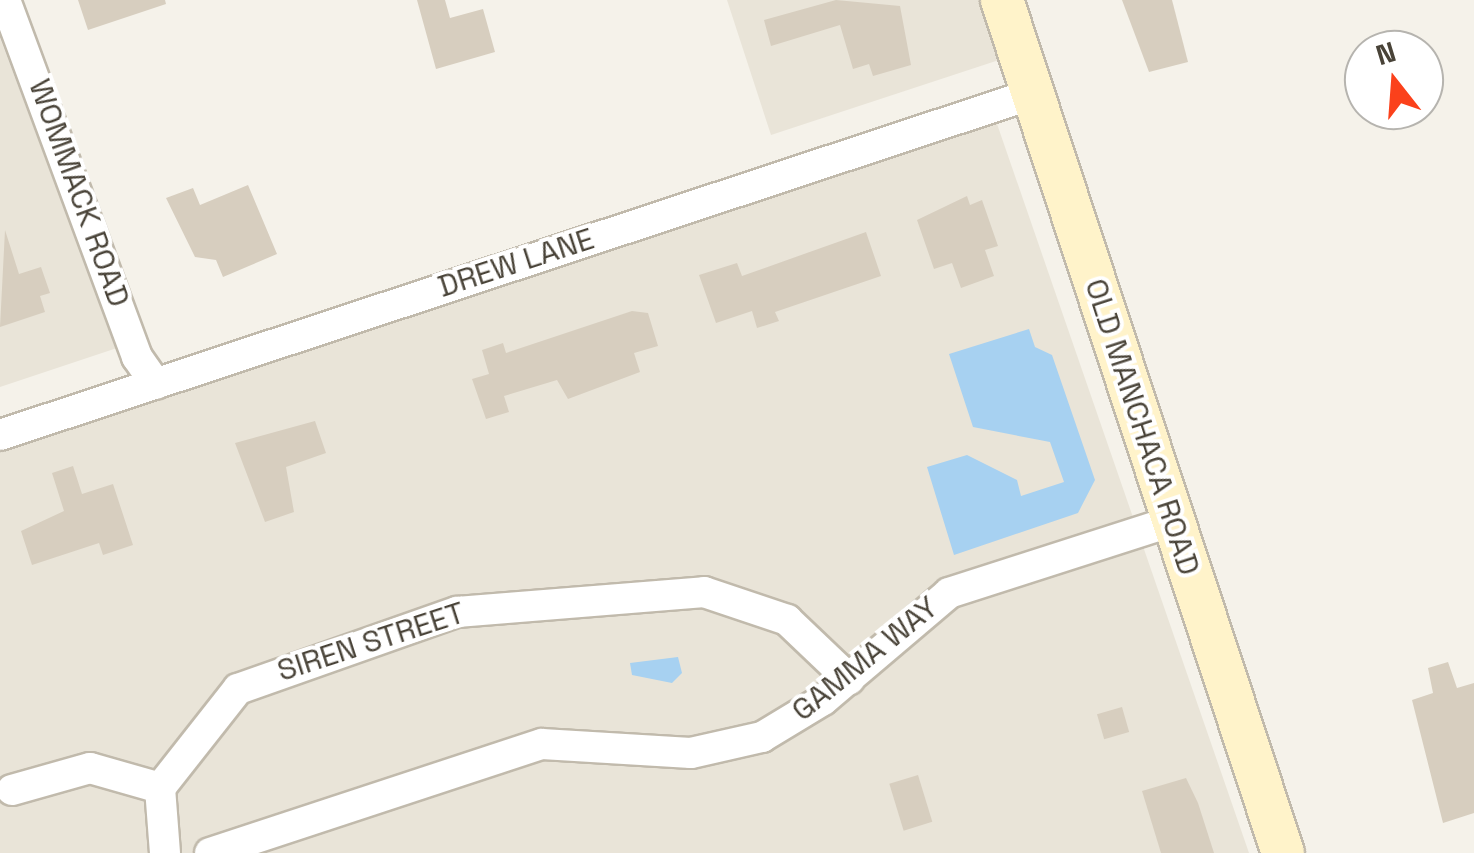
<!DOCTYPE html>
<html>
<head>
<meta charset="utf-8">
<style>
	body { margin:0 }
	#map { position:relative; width:1474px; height:853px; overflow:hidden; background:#f5f2ea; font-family:"Space Grotesk",sans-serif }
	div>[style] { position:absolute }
	.residential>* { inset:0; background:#e9e4d8 }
	.water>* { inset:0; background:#a7d1f1 }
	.building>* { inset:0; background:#d7cebf; transform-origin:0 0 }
	.roads { filter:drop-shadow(2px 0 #c1baac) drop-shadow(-2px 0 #c1baac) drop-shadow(0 2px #c1baac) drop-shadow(0 -2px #c1baac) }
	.street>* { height:30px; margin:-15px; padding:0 15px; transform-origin:15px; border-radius:15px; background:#fff }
	.secondary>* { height:42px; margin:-21px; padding:0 21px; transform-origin:21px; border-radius:21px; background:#fff3ca }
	span { translate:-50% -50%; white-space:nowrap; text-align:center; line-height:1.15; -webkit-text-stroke:8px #fff; paint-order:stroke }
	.street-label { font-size:30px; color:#494338 }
	.north { position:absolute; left:1344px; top:30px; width:100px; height:100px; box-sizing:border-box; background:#fff; border:2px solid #b6b4af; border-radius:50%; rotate:343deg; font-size:28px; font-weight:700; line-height:40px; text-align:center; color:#494338 }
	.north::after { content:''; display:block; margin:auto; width:35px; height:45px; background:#fb411b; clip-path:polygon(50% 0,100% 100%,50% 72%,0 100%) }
</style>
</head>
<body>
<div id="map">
	<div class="residential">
		<div style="clip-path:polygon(727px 0,985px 0,1005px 58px,771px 135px)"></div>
		<div style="clip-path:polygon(0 38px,117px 348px,0 387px)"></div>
		<div style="clip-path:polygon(996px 121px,1249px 853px,0 853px,0 449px)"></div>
	</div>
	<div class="water">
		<div style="clip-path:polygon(1029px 329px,1035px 347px,1052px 355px,1095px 480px,1078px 513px,954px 555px,927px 467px,967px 455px,1017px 480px,1021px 496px,1064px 482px,1050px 442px,973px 427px,949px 354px)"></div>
		<div style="clip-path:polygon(678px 657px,682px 673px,672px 683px,632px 675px,630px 663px)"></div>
	</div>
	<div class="building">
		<div style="clip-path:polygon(78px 0,165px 0,166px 4px,88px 30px)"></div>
		<div style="clip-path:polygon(417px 0,445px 0,450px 18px,483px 9px,495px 52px,436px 69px)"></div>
		<div style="clip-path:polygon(836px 0,900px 6px,911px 65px,873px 76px,869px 64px,853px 69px,840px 25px,771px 46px,764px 20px)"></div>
		<div style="clip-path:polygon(1122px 0,1172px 0,1188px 62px,1149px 72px)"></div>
		<div style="clip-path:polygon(248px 185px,277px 254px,223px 277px,216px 260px,195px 257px,166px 198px,193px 188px,200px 205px)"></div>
		<div style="clip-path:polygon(967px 196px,970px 205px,982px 200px,998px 246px,985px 250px,994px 276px,961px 288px,952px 263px,934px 269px,917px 220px)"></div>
		<div style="clip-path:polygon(5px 230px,19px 274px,41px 267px,50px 293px,40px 296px,45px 312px,0 327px)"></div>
		<div style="clip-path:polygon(866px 232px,881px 276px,775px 312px,779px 321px,757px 328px,752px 311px,716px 323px,699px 275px,737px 263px,742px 276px)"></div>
		<div style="clip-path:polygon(632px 311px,648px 313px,658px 346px,634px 353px,640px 372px,568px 399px,557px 380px,504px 396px,509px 412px,486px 419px,472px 379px,489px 374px,482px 350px,503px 343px,506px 353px)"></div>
		<div style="clip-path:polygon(315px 421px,326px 453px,286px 467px,294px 512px,265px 522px,235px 443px)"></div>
		<div style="clip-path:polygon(73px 466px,82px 494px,113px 484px,133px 545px,103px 555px,99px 543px,32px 565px,21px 531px,64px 511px,52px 473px)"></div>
		<div style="clip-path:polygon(1448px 662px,1457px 688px,1474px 683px,1474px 813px,1443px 823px,1412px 700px,1433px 693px,1428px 668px)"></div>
		<div style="left:1122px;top:707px;width:26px;height:26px;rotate:74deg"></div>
		<div style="left:918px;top:775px;width:49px;height:30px;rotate:73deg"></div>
		<div style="clip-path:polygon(1186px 778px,1198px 803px,1214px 853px,1161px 853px,1142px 791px)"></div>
	</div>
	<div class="roads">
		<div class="street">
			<div style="left:5px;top:0;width:381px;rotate:69.7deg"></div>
			<div style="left:137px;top:357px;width:33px;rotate:55deg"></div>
			<div style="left:0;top:435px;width:1087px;rotate:-18.28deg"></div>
			<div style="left:12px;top:790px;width:81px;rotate:-15.8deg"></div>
			<div style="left:90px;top:768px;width:73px;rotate:15.9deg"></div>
			<div style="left:165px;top:853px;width:65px;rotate:-94.4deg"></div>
			<div style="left:160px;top:788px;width:126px;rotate:-51.8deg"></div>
			<div style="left:238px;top:689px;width:232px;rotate:-19.4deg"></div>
			<div style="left:457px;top:612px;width:248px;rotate:-4.6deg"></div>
			<div style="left:704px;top:592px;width:88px;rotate:18.6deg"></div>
			<div style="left:787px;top:620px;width:86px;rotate:43.6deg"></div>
			<div style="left:210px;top:853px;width:349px;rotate:-18.2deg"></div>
			<div style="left:542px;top:744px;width:149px;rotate:3.5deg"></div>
			<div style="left:691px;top:753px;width:73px;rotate:-12.7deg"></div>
			<div style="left:762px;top:737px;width:71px;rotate:-31.2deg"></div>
			<div style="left:823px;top:700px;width:165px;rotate:-40.3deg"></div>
			<div style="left:949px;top:593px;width:235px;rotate:-17.8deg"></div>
		</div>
		<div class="secondary">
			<div style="left:1002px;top:0;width:898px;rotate:71.77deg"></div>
		</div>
	</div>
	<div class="street-label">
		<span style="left:79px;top:193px;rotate:70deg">WOMMACK ROAD</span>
		<span style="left:516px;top:263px;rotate:-18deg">DREW LANE</span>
		<span style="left:1142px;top:427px;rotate:72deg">OLD MANCHACA ROAD</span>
		<span style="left:371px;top:642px;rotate:-18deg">SIREN STREET</span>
		<span style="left:865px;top:659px;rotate:-39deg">GAMMA WAY</span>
	</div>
	<div class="north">N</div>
</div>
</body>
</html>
